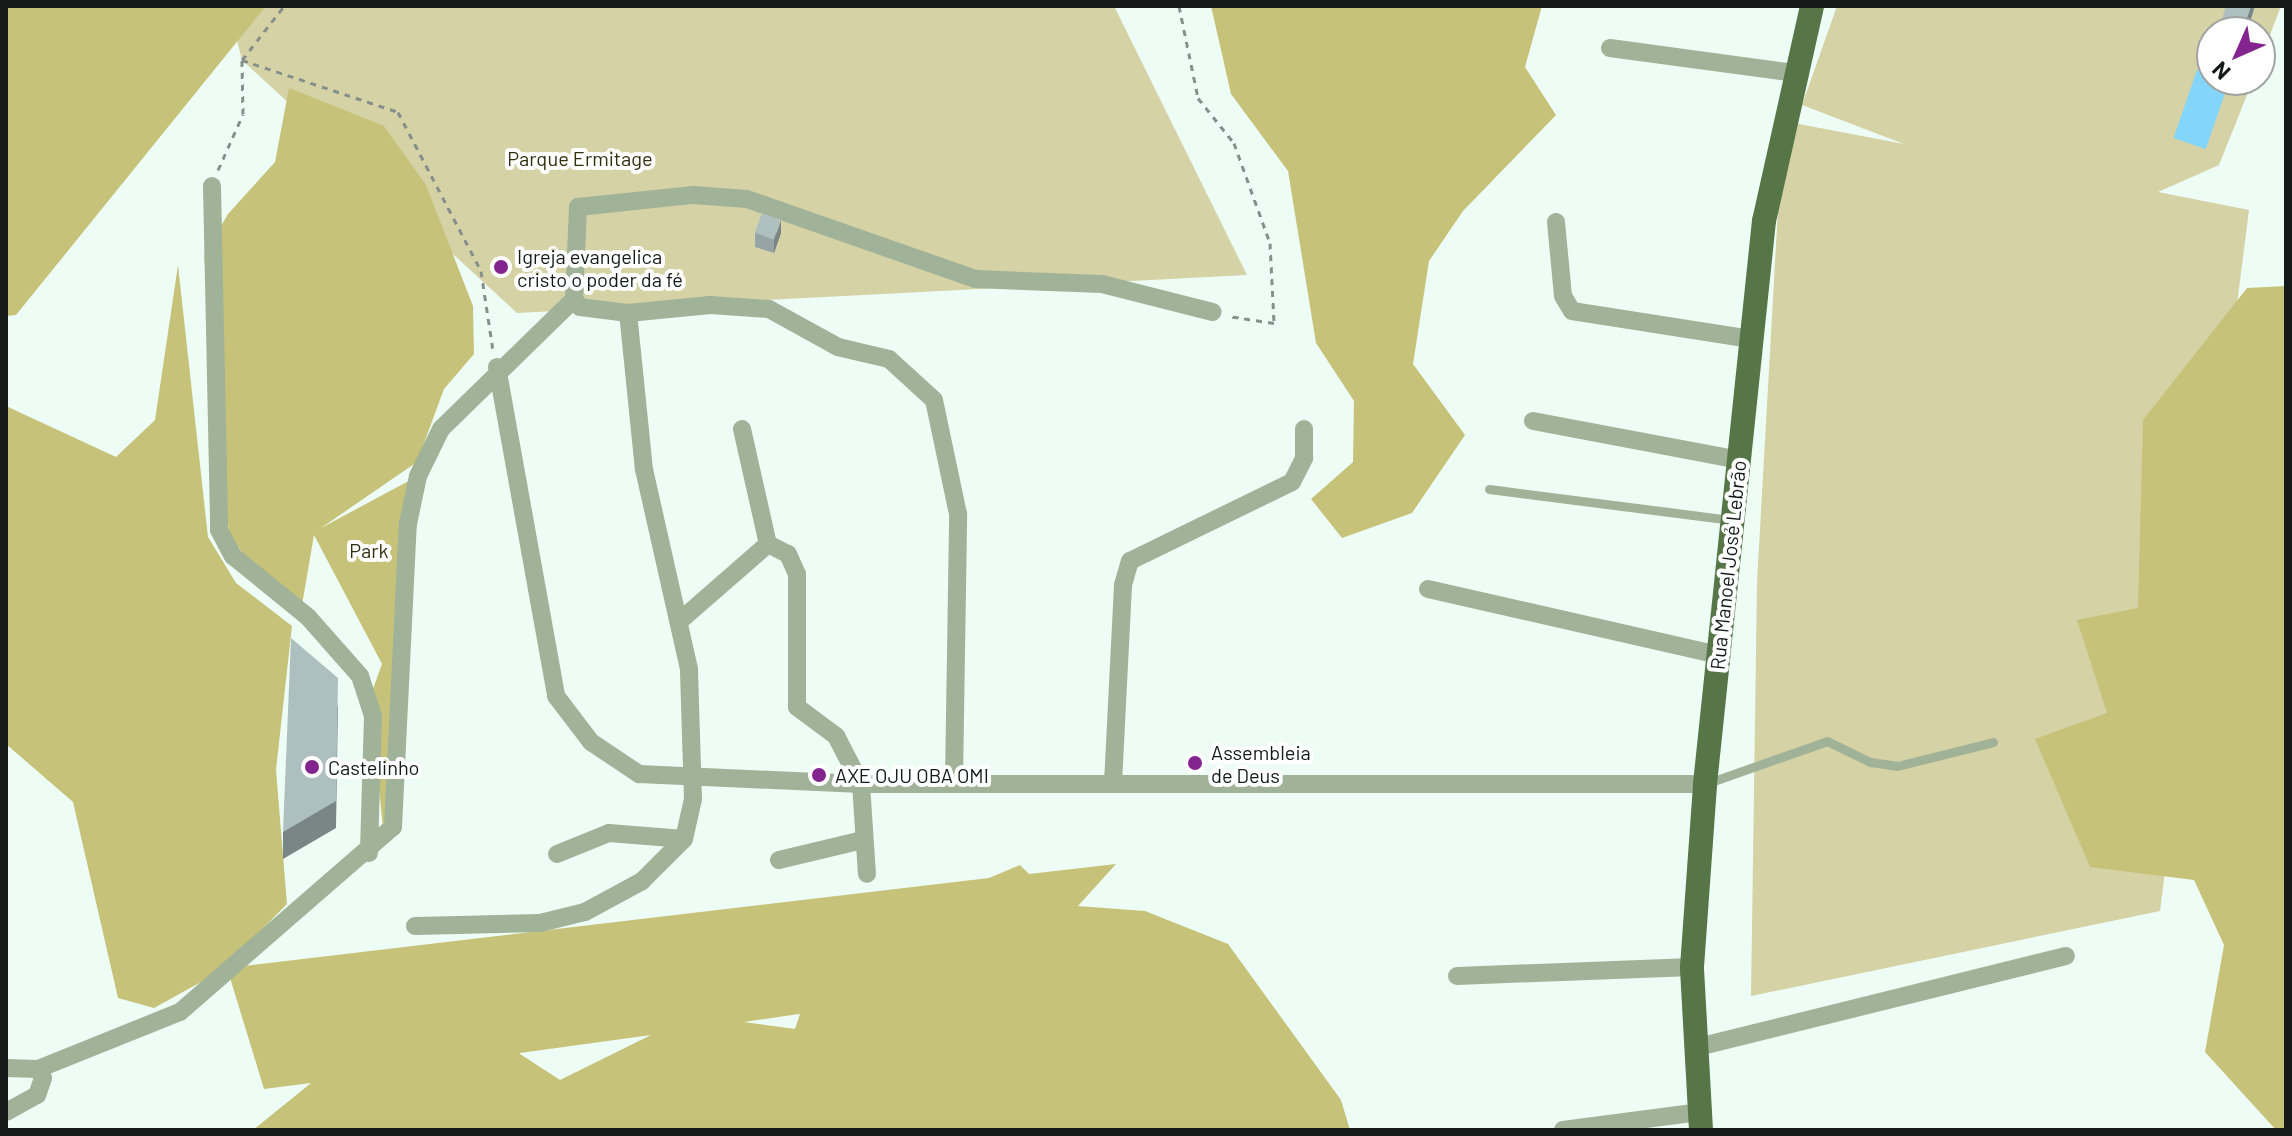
<!DOCTYPE html>
<html>
<head>
<meta charset="utf-8">
<style>
	body { margin:0 }
	#map { position:relative; width:2292px; height:1136px; overflow:hidden; background:#edfdf6; font-family:Barlow,sans-serif }
	div>[style] { position:absolute }
	.green>* { inset:0; background:#d5d2a6 }
	.forest>* { inset:0; background:#c7c279 }
	.water>* { inset:0; background:#84d5fa; transform-origin:0 0 }
	.path>* { height:3px; margin-top:-1.5px; transform-origin:0; background:repeating-linear-gradient(90deg,#85908b 0 6px,transparent 0 12px) }
	.lane>* { height:9px; margin:-4.5px; padding:0 4.5px; transform-origin:4.5px; border-radius:4.5px; background:#a0b297 }
	.street>* { height:18px; margin:-9px; padding:0 9px; transform-origin:9px; border-radius:9px; background:#a0b297 }
	.primary>* { height:24px; margin:-12px; padding:0 12px; transform-origin:12px; border-radius:12px; background:#577647 }
	.wall>* { inset:0; background:#96a4a5 }
	.shaded-wall>* { inset:0; background:#7a8686 }
	.building>* { inset:0; background:#aebfc0; transform-origin:0 0 }
	.dots>* { width:22px; height:22px; translate:-50% -50%; box-sizing:border-box; border:4px solid #fff; border-radius:50% }
	span { translate:-50% -50%; white-space:nowrap; text-align:center; line-height:1.15; -webkit-text-stroke:8px #fff; paint-order:stroke }
	.park-label { font-size:20px; color:#322f0e }
	.poi-label { font-size:20px; color:#151a18 }
	.left { translate:0 -50%; text-align:left }
	.street-label { font-size:20px; color:#151a18 }
	.frame { position:absolute; inset:0; border:8px solid #151a18; pointer-events:none }
	.north { position:absolute; left:2196px; top:16px; width:80px; height:80px; box-sizing:border-box; background:#fff; border:2px solid #a1a3a3; border-radius:50%; rotate:225deg; font-size:22px; font-weight:700; line-height:32px; text-align:center; color:#151a18 }
	.north::after { content:''; display:block; margin:auto; width:28px; height:36px; background:#83248f; clip-path:polygon(50% 0,100% 100%,50% 72%,0 100%) }
</style>
</head>
<body>
<div id="map">
	<div class="green">
		<div style="clip-path:polygon(228px 6px,1114px 6px,1247px 275px,517px 313px,242px 60px)"></div>
		<div style="clip-path:polygon(1837px 6px,2281px 6px,2260px 61px,2260px 32px,2212px 32px,2212px 80px,2253px 80px,2219px 165px,2158px 192px,2249px 210px,2160px 911px,1751px 996px,1757px 582px,1783px 121px,1904px 144px,1802px 105px)"></div>
	</div>
	<div class="forest">
		<div style="clip-path:polygon(8px 6px,266px 6px,16px 315px,6px 316px)"></div>
		<div style="clip-path:polygon(1211px 6px,1542px 6px,1525px 67px,1556px 115px,1463px 211px,1429px 261px,1413px 364px,1465px 435px,1412px 513px,1342px 538px,1311px 499px,1353px 462px,1354px 401px,1316px 343px,1288px 171px,1231px 94px)"></div>
		<div style="clip-path:polygon(289px 88px,384px 126px,426px 185px,473px 306px,474px 354px,444px 389px,417px 462px,321px 528px,418px 476px,384px 838px,370px 697px,382px 664px,314px 535px,302px 605px,253px 568px,229px 534px,204px 255px,228px 214px,275px 162px)"></div>
		<div style="clip-path:polygon(178px 265px,208px 537px,236px 583px,292px 626px,276px 770px,287px 904px,221px 971px,154px 1008px,118px 998px,73px 802px,6px 744px,6px 406px,116px 457px,155px 420px)"></div>
		<div style="clip-path:polygon(2286px 286px,2286px 1130px,2276px 1130px,2205px 1052px,2224px 945px,2194px 880px,2090px 867px,2035px 739px,2107px 713px,2077px 620px,2138px 608px,2143px 420px,2247px 288px)"></div>
		<div style="clip-path:polygon(evenodd,1116px 864px,1078px 906px,1145px 911px,1228px 944px,1341px 1100px,1350px 1130px,253px 1130px,311px 1083px,264px 1089px,227px 968px,989px 878px,1020px 865px,1029px 874px,1116px 864px,800px 1014px,795px 1029px,744px 1022px,799px 1014px,800px 1014px,1116px 864px,651px 1035px,560px 1080px,520px 1054px,520px 1053px,651px 1035px)"></div>
	</div>
	<div class="water">
		<div style="left:2197px;top:70px;width:34px;height:72px;rotate:19deg"></div>
	</div>
	<div class="path">
		<div style="left:1179px;top:6px;width:94px;rotate:78.3deg"></div>
		<div style="left:1198px;top:98px;width:58px;rotate:51.3deg"></div>
		<div style="left:1234px;top:143px;width:106px;rotate:70.2deg"></div>
		<div style="left:1270px;top:243px;width:80px;rotate:87.1deg"></div>
		<div style="left:1274px;top:323px;width:46px;rotate:-171.2deg"></div>
		<div style="left:242px;top:60px;width:164px;rotate:18.4deg"></div>
		<div style="left:398px;top:112px;width:179px;rotate:62.4deg"></div>
		<div style="left:481px;top:271px;width:80px;rotate:81.4deg"></div>
		<div style="left:218px;top:170px;width:61px;rotate:-65.9deg"></div>
		<div style="left:243px;top:114px;width:54px;rotate:-91.1deg"></div>
		<div style="left:242px;top:60px;width:68px;rotate:-52.1deg"></div>
	</div>
	<div class="lane">
		<div style="left:1489px;top:489px;width:245px;rotate:7.3deg"></div>
		<div style="left:1708px;top:783px;width:126px;rotate:-19.4deg"></div>
		<div style="left:1827px;top:741px;width:48px;rotate:26deg"></div>
		<div style="left:1870px;top:762px;width:27px;rotate:8deg"></div>
		<div style="left:1897px;top:766px;width:99px;rotate:-14deg"></div>
	</div>
	<div class="street">
		<div style="left:1610px;top:48px;width:186px;rotate:7.7deg"></div>
		<div style="left:212px;top:186px;width:344px;rotate:88.8deg"></div>
		<div style="left:219px;top:530px;width:30px;rotate:62deg"></div>
		<div style="left:233px;top:556px;width:97px;rotate:39.1deg"></div>
		<div style="left:308px;top:617px;width:79px;rotate:48.6deg"></div>
		<div style="left:360px;top:676px;width:42px;rotate:72deg"></div>
		<div style="left:373px;top:716px;width:137px;rotate:91.7deg"></div>
		<div style="left:1556px;top:222px;width:74px;rotate:84.6deg"></div>
		<div style="left:1563px;top:296px;width:17px;rotate:59deg"></div>
		<div style="left:1572px;top:311px;width:181px;rotate:8.9deg"></div>
		<div style="left:497px;top:367px;width:334px;rotate:79.8deg"></div>
		<div style="left:556px;top:696px;width:58px;rotate:52.7deg"></div>
		<div style="left:591px;top:742px;width:58px;rotate:33.7deg"></div>
		<div style="left:639px;top:774px;width:222px;rotate:2.6deg"></div>
		<div style="left:861px;top:784px;width:844px"></div>
		<div style="left:1533px;top:421px;width:211px;rotate:10.7deg"></div>
		<div style="left:742px;top:429px;width:118px;rotate:77.3deg"></div>
		<div style="left:1428px;top:589px;width:298px;rotate:12.8deg"></div>
		<div style="left:682px;top:619px;width:114px;rotate:-41.1deg"></div>
		<div style="left:768px;top:544px;width:22px;rotate:27deg"></div>
		<div style="left:788px;top:554px;width:22px;rotate:66deg"></div>
		<div style="left:797px;top:574px;width:133px;rotate:90deg"></div>
		<div style="left:797px;top:707px;width:49px;rotate:36.6deg"></div>
		<div style="left:836px;top:736px;width:54px;rotate:62.5deg"></div>
		<div style="left:861px;top:784px;width:90px;rotate:86.2deg"></div>
		<div style="left:954px;top:780px;width:266px;rotate:-89.1deg"></div>
		<div style="left:958px;top:514px;width:116px;rotate:-101.9deg"></div>
		<div style="left:934px;top:400px;width:61px;rotate:-137.7deg"></div>
		<div style="left:889px;top:359px;width:52px;rotate:-166.8deg"></div>
		<div style="left:838px;top:347px;width:79px;rotate:-151.2deg"></div>
		<div style="left:769px;top:309px;width:59px;rotate:-176.1deg"></div>
		<div style="left:710px;top:305px;width:82px;rotate:174.4deg"></div>
		<div style="left:628px;top:313px;width:48px;rotate:-172.9deg"></div>
		<div style="left:580px;top:307px;width:10px;rotate:-127deg"></div>
		<div style="left:574px;top:299px;width:92px;rotate:-87.5deg"></div>
		<div style="left:578px;top:207px;width:116px;rotate:-6deg"></div>
		<div style="left:693px;top:195px;width:54px;rotate:4.2deg"></div>
		<div style="left:747px;top:199px;width:242px;rotate:19.3deg"></div>
		<div style="left:975px;top:279px;width:127px;rotate:2.3deg"></div>
		<div style="left:1102px;top:284px;width:114px;rotate:14.2deg"></div>
		<div style="left:1113px;top:783px;width:198px;rotate:-87.1deg"></div>
		<div style="left:1123px;top:585px;width:25px;rotate:-74deg"></div>
		<div style="left:1130px;top:561px;width:180px;rotate:-26deg"></div>
		<div style="left:1292px;top:482px;width:27px;rotate:-63deg"></div>
		<div style="left:1304px;top:458px;width:29px;rotate:-90deg"></div>
		<div style="left:557px;top:854px;width:56px;rotate:-22deg"></div>
		<div style="left:609px;top:833px;width:75px;rotate:4.6deg"></div>
		<div style="left:779px;top:860px;width:86px;rotate:-13.4deg"></div>
		<div style="left:415px;top:926px;width:125px;rotate:-1.4deg"></div>
		<div style="left:540px;top:923px;width:46px;rotate:-13.7deg"></div>
		<div style="left:585px;top:912px;width:65px;rotate:-28.5deg"></div>
		<div style="left:642px;top:881px;width:59px;rotate:-45deg"></div>
		<div style="left:684px;top:839px;width:41px;rotate:-77.3deg"></div>
		<div style="left:693px;top:799px;width:130px;rotate:-91.8deg"></div>
		<div style="left:689px;top:669px;width:204px;rotate:-102.7deg"></div>
		<div style="left:644px;top:470px;width:158px;rotate:-95.8deg"></div>
		<div style="left:1457px;top:976px;width:235px;rotate:-2.2deg"></div>
		<div style="left:1694px;top:1048px;width:383px;rotate:-13.9deg"></div>
		<div style="left:6px;top:1068px;width:32px;rotate:2deg"></div>
		<div style="left:38px;top:1069px;width:10px;rotate:61deg"></div>
		<div style="left:43px;top:1078px;width:18px;rotate:109deg"></div>
		<div style="left:37px;top:1095px;width:35px;rotate:151deg"></div>
		<div style="left:38px;top:1069px;width:153px;rotate:-21.9deg"></div>
		<div style="left:180px;top:1012px;width:282px;rotate:-41deg"></div>
		<div style="left:393px;top:827px;width:303px;rotate:-87.2deg"></div>
		<div style="left:408px;top:524px;width:49px;rotate:-78.2deg"></div>
		<div style="left:418px;top:476px;width:52px;rotate:-63.9deg"></div>
		<div style="left:441px;top:429px;width:186px;rotate:-44.3deg"></div>
		<div style="left:1563px;top:1130px;width:137px;rotate:-7.5deg"></div>
	</div>
	<div class="primary">
		<div style="left:1701px;top:1130px;width:163px;rotate:-93.2deg"></div>
		<div style="left:1692px;top:967px;width:183px;rotate:-85.9deg"></div>
		<div style="left:1705px;top:784px;width:566px;rotate:-84.02deg"></div>
		<div style="left:1764px;top:221px;width:220px;rotate:-77.4deg"></div>
	</div>
	<div class="wall">
		<div style="clip-path:polygon(755px 233px,781px 233px,774px 253px,755px 247px)"></div>
	</div>
	<div class="shaded-wall">
		<div style="clip-path:polygon(2251px 6px,2255px 6px,2247px 32px,2242px 32px)"></div>
		<div style="clip-path:polygon(781px 220px,781px 233px,774px 253px,774px 240px)"></div>
		<div style="clip-path:polygon(338px 705px,336px 828px,283px 859px,283px 832px)"></div>
	</div>
	<div class="building">
		<div style="clip-path:polygon(2226px 6px,2251px 6px,2242px 32px,2218px 32px)"></div>
		<div style="left:762px;top:213px;width:20px;height:21px;rotate:20deg"></div>
		<div style="clip-path:polygon(291px 638px,338px 678px,336px 801px,283px 832px)"></div>
	</div>
	<div class="dots">
		<div style="left:501px;top:267px;background:#83248f"></div>
		<div style="left:1195px;top:763px;background:#83248f"></div>
		<div style="left:312px;top:767px;background:#83248f"></div>
		<div style="left:819px;top:775px;background:#83248f"></div>
	</div>
	<div class="park-label">
		<span style="left:580px;top:158px">Parque Ermitage</span>
		<span style="left:369px;top:550px">Park</span>
	</div>
	<div class="poi-label">
		<span class="left" style="left:517px;top:268px">Igreja evangelica<br>cristo o poder da fé</span>
		<span class="left" style="left:1211px;top:764px">Assembleia<br>de Deus</span>
		<span class="left" style="left:328px;top:767px">Castelinho</span>
		<span class="left" style="left:835px;top:775px">AXE OJU OBA OMI</span>
	</div>
	<div class="street-label">
		<span style="left:1728px;top:565px;rotate:-84deg">Rua Manoel José Lebrão</span>
	</div>
	<div class="frame"></div>
	<div class="north">N</div>
</div>
</body>
</html>
